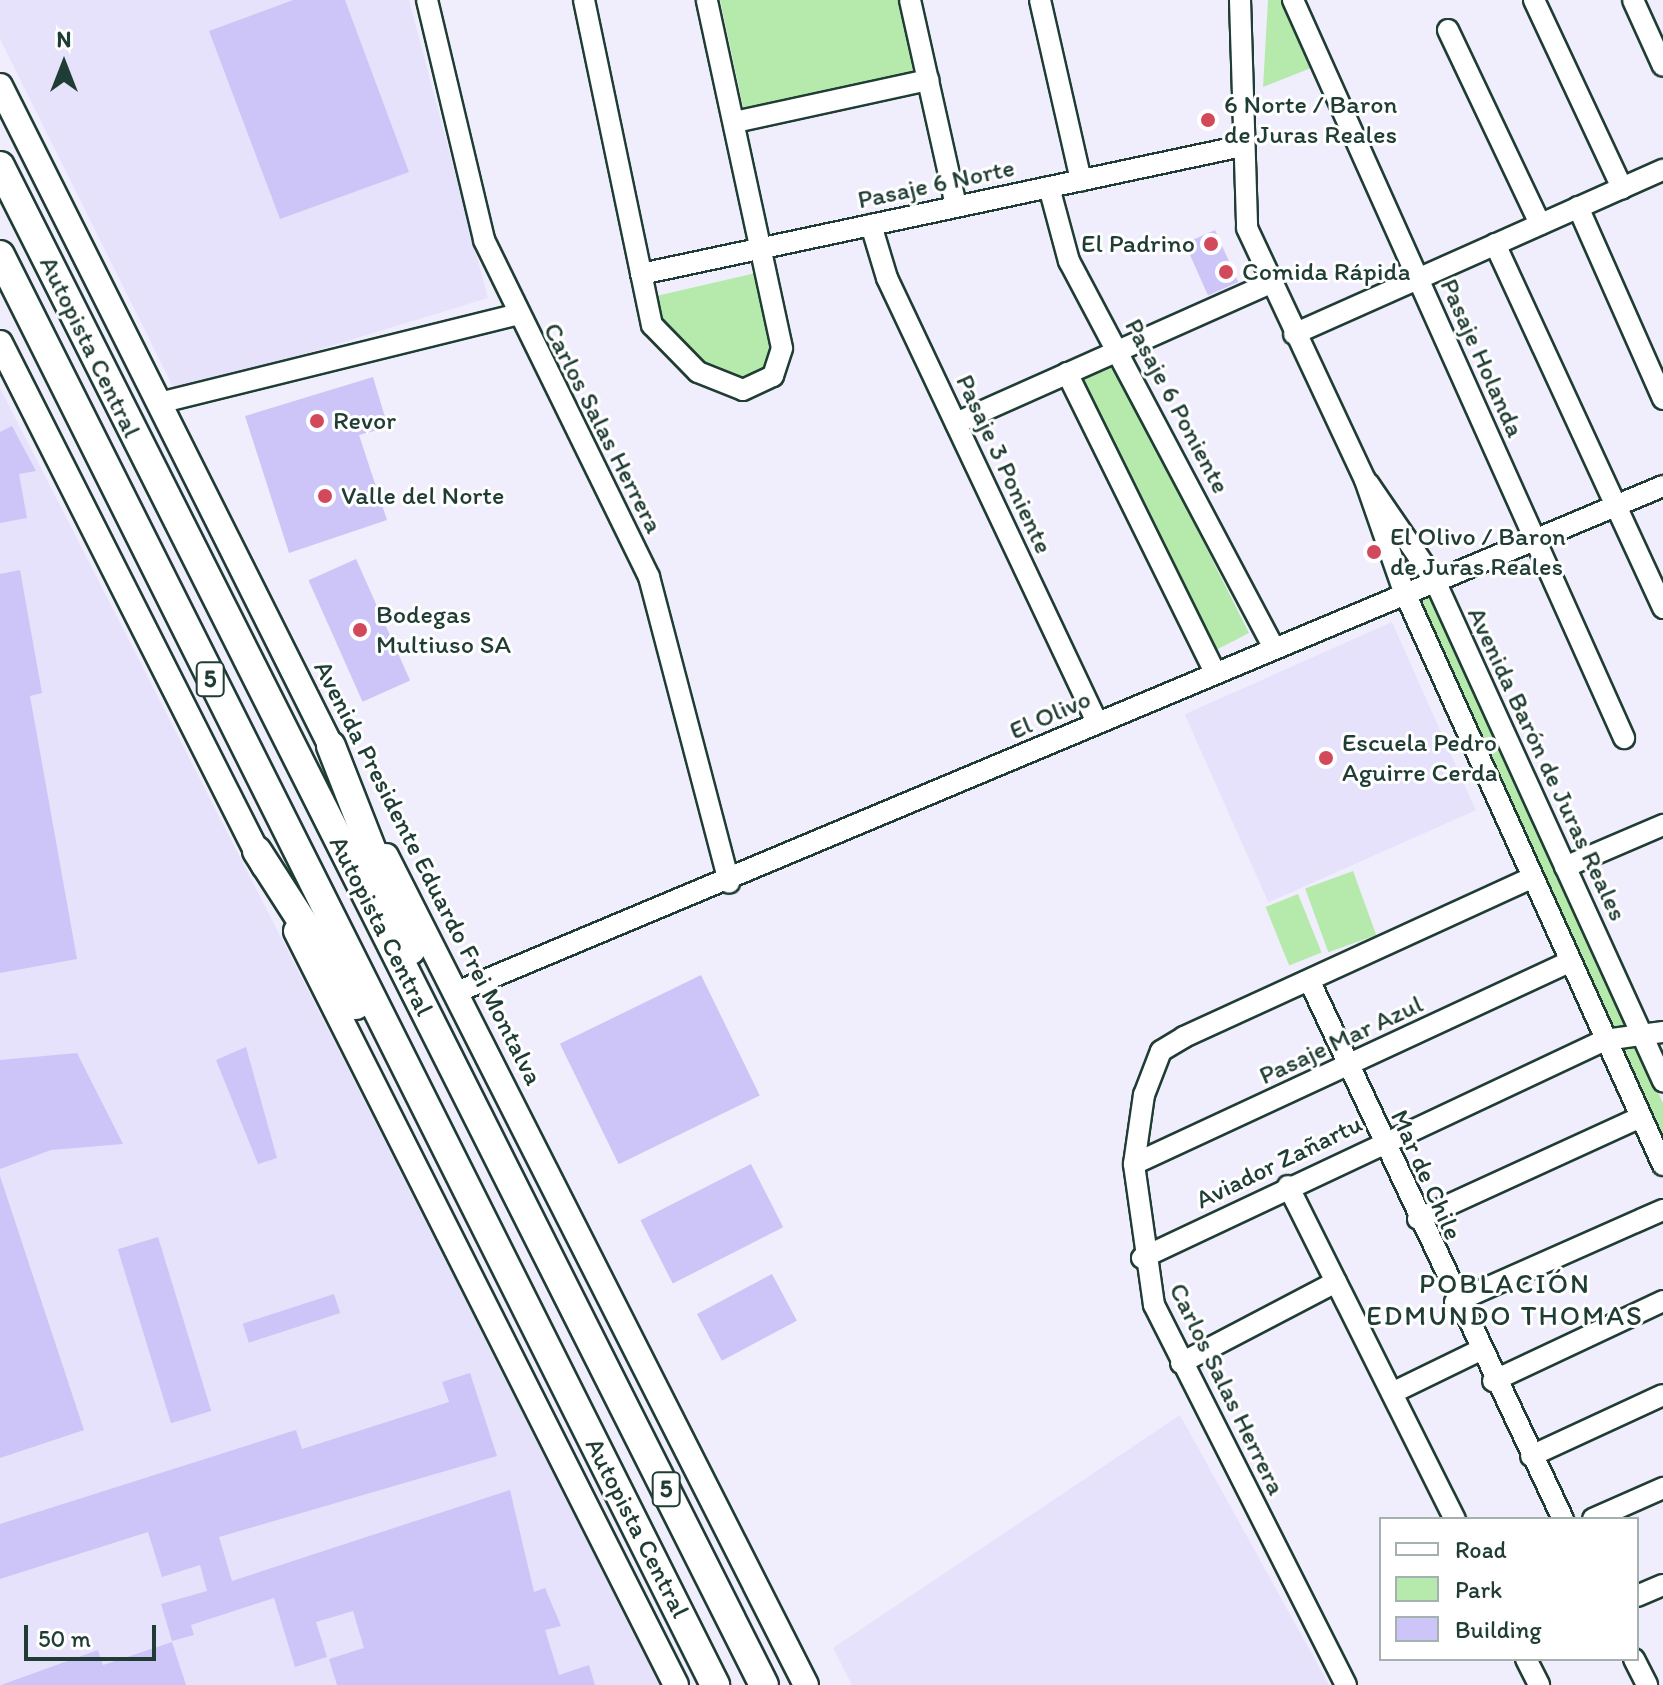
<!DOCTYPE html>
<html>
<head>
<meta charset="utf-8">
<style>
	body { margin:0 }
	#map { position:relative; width:1663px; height:1685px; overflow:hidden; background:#f0eefd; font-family:Itim,sans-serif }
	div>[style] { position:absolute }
	.built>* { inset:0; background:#e6e2fb; transform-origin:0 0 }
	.green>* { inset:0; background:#b6eaac; transform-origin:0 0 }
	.building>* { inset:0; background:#cdc5f7; transform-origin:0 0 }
	.roads { filter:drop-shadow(2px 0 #1f3d34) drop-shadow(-2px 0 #1f3d34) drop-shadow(0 2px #1f3d34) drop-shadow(0 -2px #1f3d34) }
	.minor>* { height:20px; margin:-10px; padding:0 10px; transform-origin:10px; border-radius:10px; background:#fff }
	.major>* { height:24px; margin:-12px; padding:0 12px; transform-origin:12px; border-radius:12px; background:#fff }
	.highway>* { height:28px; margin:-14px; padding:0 14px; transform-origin:14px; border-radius:14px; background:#fff }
	.dots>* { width:22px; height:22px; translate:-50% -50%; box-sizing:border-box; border:4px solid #fff; border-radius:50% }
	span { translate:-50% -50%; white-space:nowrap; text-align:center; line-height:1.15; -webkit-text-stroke:6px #fff; paint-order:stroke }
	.shield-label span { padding:2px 6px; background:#fff; border:2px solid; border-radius:6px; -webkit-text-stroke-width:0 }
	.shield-label { font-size:24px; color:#1f3d34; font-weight:700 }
	.poi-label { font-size:26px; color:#1f3d34 }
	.left { translate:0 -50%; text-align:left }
	.right { translate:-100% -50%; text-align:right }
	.street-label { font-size:26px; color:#1f3d34 }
	.neighbourhood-label { font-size:28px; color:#1f3d34; letter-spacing:2px }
	.legend { position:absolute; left:1379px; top:1517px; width:260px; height:144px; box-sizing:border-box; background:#fff; border:2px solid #a5b1ae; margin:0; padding:10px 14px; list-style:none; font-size:24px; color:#1f3d34 }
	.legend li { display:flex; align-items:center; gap:16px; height:40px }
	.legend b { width:40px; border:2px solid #a5b1ae }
	.north { position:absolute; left:24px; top:24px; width:80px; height:80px; -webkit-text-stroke:6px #fff; paint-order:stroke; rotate:0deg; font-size:22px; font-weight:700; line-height:32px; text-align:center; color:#1f3d34 }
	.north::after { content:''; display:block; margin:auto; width:28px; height:36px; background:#1f3d34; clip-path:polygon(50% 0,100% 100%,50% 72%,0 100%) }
	.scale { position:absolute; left:24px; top:1625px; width:132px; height:36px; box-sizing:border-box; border:4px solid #1f3d34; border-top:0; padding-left:10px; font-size:24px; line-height:28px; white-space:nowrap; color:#1f3d34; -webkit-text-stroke:6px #fff; paint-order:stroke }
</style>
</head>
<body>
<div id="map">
	<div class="built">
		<div style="clip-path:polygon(0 0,409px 0,488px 298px,176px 393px,0 39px)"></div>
		<div style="clip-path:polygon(0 388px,357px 1086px,660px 1685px,0 1685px)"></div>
		<div style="left:1392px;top:622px;width:206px;height:227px;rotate:66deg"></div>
		<div style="clip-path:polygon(1180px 1415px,1329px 1685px,852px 1685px,833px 1648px)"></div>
	</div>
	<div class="green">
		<div style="clip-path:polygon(720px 0,903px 0,919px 74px,744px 111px)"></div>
		<div style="clip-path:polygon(1268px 0,1284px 0,1311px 68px,1263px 87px)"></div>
		<div style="clip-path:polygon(760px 272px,775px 356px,761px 371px,728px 380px,699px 368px,659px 328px,652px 297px)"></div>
		<div style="clip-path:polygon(1113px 362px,1249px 633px,1212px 652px,1083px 379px)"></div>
		<div style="clip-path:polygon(1430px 594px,1663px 1103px,1663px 1138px,1414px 599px)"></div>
		<div style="left:1353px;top:871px;width:68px;height:51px;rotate:70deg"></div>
		<div style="left:1298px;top:894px;width:63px;height:35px;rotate:68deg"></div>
	</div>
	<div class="building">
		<div style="clip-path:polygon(293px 0,345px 0,409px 172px,280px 219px,209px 31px)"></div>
		<div style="left:1215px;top:230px;width:57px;height:33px;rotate:66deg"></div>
		<div style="clip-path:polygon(373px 377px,388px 427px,359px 435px,387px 520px,289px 553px,245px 416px)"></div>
		<div style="clip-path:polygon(12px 426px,36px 471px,19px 474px,27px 518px,0 523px,0 432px)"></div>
		<div style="left:356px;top:559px;width:133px;height:52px;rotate:66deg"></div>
		<div style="clip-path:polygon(20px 570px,42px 693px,30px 696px,77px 959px,0 973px,0 574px)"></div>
		<div style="left:701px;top:975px;width:134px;height:157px;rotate:64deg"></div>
		<div style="clip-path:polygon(246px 1047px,277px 1158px,258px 1164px,216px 1060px)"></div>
		<div style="clip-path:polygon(77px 1053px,123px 1144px,51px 1150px,0 1169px,0 1060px)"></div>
		<div style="left:751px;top:1164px;width:71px;height:124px;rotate:63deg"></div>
		<div style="clip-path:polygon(0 1176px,84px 1430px,0 1458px)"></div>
		<div style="left:158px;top:1237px;width:182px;height:42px;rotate:73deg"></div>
		<div style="left:772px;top:1274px;width:53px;height:85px;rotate:62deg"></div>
		<div style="left:334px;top:1294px;width:20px;height:96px;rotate:72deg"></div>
		<div style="clip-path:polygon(470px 1373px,497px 1456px,219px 1537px,232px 1581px,510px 1490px,534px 1592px,545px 1588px,561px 1626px,545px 1630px,559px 1675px,589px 1665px,595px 1685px,337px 1685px,329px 1659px,364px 1648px,353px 1611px,316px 1622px,327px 1657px,295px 1667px,274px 1598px,191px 1625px,194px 1635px,172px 1641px,161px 1604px,207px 1591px,200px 1565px,162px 1577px,148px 1532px,0 1579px,0 1524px,296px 1430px,302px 1449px,449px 1402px,442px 1382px)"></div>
		<div style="clip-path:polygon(172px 1642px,186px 1685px,1px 1685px,98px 1650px,103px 1665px)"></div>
	</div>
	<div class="roads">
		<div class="minor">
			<div style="left:427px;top:0;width:247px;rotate:76.6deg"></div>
			<div style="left:484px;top:240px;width:375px;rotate:63.9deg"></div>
			<div style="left:649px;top:577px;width:316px;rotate:75.3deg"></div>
			<div style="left:584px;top:0;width:332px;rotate:78.2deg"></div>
			<div style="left:652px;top:325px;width:66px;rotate:45.6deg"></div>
			<div style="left:698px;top:372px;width:48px;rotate:21.8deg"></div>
			<div style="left:743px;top:390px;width:33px;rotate:-25deg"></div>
			<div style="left:773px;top:376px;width:29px;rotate:-72deg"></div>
			<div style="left:782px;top:348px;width:356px;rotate:-102.2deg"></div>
			<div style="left:910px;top:0;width:211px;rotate:77.4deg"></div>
			<div style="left:1040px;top:0;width:185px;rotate:77.2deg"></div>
			<div style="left:1240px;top:0;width:228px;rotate:88.2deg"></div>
			<div style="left:1247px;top:228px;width:278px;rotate:64.9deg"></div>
			<div style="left:1365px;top:480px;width:115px;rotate:70.8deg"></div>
			<div style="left:1403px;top:589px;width:632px;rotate:65.71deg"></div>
			<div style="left:1293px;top:0;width:809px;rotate:65.84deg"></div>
			<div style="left:1534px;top:0;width:208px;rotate:64.9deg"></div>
			<div style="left:1633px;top:0;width:72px;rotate:65.6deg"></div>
			<div style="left:1448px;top:30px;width:215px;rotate:64.6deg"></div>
			<div style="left:735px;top:122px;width:198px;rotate:-12.3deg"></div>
			<div style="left:1049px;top:187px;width:77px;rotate:74.9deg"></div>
			<div style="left:1069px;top:261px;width:436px;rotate:62.1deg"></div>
			<div style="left:1578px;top:207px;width:210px;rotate:66.1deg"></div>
			<div style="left:871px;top:225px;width:55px;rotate:73.2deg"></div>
			<div style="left:887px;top:278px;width:492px;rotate:64.7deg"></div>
			<div style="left:1495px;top:244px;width:401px;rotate:65.2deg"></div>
			<div style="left:641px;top:274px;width:614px;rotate:-12.02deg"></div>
			<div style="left:1294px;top:334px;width:404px;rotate:-24deg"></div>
			<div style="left:1067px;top:373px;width:332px;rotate:63.7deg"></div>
			<div style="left:159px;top:403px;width:367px;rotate:-13.9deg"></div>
			<div style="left:956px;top:423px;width:342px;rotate:-24deg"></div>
			<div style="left:1368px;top:483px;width:119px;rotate:55.6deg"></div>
			<div style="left:1435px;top:581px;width:550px;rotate:65.49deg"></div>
			<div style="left:1565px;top:867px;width:107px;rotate:-23.2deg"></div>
			<div style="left:1309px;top:980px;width:596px;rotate:64.77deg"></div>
			<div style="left:457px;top:992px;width:1308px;rotate:-22.76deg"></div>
			<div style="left:1134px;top:1164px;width:480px;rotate:-24.9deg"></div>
			<div style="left:1288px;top:1186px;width:373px;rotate:63.4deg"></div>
			<div style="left:1418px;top:1219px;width:245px;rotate:-24.6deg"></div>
			<div style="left:1142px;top:1258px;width:512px;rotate:-25.21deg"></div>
			<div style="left:1605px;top:1040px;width:59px;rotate:-7.9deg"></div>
			<div style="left:1455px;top:1302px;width:227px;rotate:-23.9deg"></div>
			<div style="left:1181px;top:1363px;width:175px;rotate:-27.6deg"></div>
			<div style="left:1493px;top:1381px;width:188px;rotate:-25.2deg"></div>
			<div style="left:1392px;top:1393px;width:96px;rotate:-26deg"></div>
			<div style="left:1531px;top:1456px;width:145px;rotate:-24.8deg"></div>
			<div style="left:1593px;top:1519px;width:77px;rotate:-23.9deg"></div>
			<div style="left:1637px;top:1596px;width:28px;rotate:-23deg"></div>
			<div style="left:1526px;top:1659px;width:29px;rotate:63deg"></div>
			<div style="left:1634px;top:1659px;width:29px;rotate:63deg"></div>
			<div style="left:1346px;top:1685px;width:426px;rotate:-116.8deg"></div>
			<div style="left:1154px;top:1305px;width:142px;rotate:-98.1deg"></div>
			<div style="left:1134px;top:1164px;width:70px;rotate:-81.8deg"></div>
			<div style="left:1144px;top:1095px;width:47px;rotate:-68.9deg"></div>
			<div style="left:1161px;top:1051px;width:27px;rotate:-31deg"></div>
			<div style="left:1184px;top:1037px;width:383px;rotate:-24.6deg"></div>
		</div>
		<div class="major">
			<div style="left:0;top:86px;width:756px;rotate:63.37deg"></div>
			<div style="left:0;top:343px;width:586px;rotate:63.22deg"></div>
			<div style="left:386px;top:856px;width:929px;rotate:63.13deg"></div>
			<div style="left:296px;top:931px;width:844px;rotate:63.25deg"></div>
		</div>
		<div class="highway">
			<div style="left:0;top:166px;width:1700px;rotate:63.3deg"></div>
			<div style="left:0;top:255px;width:1599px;rotate:63.43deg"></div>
			<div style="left:331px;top:746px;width:219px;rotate:68.6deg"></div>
			<div style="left:257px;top:851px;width:183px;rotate:57.3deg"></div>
		</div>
	</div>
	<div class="dots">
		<div style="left:1208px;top:120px;background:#d1495b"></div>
		<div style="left:1211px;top:244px;background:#d1495b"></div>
		<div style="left:1226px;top:272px;background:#d1495b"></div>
		<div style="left:317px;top:421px;background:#d1495b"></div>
		<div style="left:325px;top:496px;background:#d1495b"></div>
		<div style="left:1374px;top:552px;background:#d1495b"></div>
		<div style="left:360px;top:630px;background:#d1495b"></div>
		<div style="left:1326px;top:758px;background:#d1495b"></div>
	</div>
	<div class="shield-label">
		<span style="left:210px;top:679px">5</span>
		<span style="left:666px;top:1489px">5</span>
	</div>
	<div class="poi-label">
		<span class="left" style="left:1224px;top:120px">6 Norte / Baron<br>de Juras Reales</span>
		<span class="right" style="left:1195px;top:244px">El Padrino</span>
		<span class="left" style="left:1242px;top:272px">Comida Rápida</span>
		<span class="left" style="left:333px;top:421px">Revor</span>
		<span class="left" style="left:341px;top:496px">Valle del Norte</span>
		<span class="left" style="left:1390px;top:552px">El Olivo / Baron<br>de Juras Reales</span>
		<span class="left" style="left:376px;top:630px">Bodegas<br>Multiuso SA</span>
		<span class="left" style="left:1342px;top:758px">Escuela Pedro<br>Aguirre Cerda</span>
	</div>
	<div class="street-label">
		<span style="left:936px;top:184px;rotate:-12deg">Pasaje 6 Norte</span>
		<span style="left:90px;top:347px;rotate:64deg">Autopista Central</span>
		<span style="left:1482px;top:358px;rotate:66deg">Pasaje Holanda</span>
		<span style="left:1177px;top:406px;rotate:62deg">Pasaje 6 Poniente</span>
		<span style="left:603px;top:428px;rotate:63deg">Carlos Salas Herrera</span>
		<span style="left:1004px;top:464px;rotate:65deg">Pasaje 3 Poniente</span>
		<span style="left:1050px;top:715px;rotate:-24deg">El Olivo</span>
		<span style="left:1547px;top:764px;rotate:65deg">Avenida Barón de Juras Reales</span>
		<span style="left:428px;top:873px;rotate:63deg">Avenida Presidente Eduardo Frei Montalva</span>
		<span style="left:381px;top:926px;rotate:63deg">Autopista Central</span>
		<span style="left:1341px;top:1040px;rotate:-25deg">Pasaje Mar Azul</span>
		<span style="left:1279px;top:1162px;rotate:-26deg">Aviador Zañartu</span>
		<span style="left:1426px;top:1175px;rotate:66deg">Mar de Chile</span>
		<span style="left:1227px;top:1389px;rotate:64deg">Carlos Salas Herrera</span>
		<span style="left:637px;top:1528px;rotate:63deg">Autopista Central</span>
	</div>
	<div class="neighbourhood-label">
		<span style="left:1505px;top:1299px">POBLACIÓN<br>EDMUNDO THOMAS</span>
	</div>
	<ul class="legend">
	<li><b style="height:10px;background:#fff"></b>Road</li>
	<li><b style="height:22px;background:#b6eaac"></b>Park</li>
	<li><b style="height:22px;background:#cdc5f7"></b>Building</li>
	</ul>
	<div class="north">N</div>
	<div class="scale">50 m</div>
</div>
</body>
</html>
